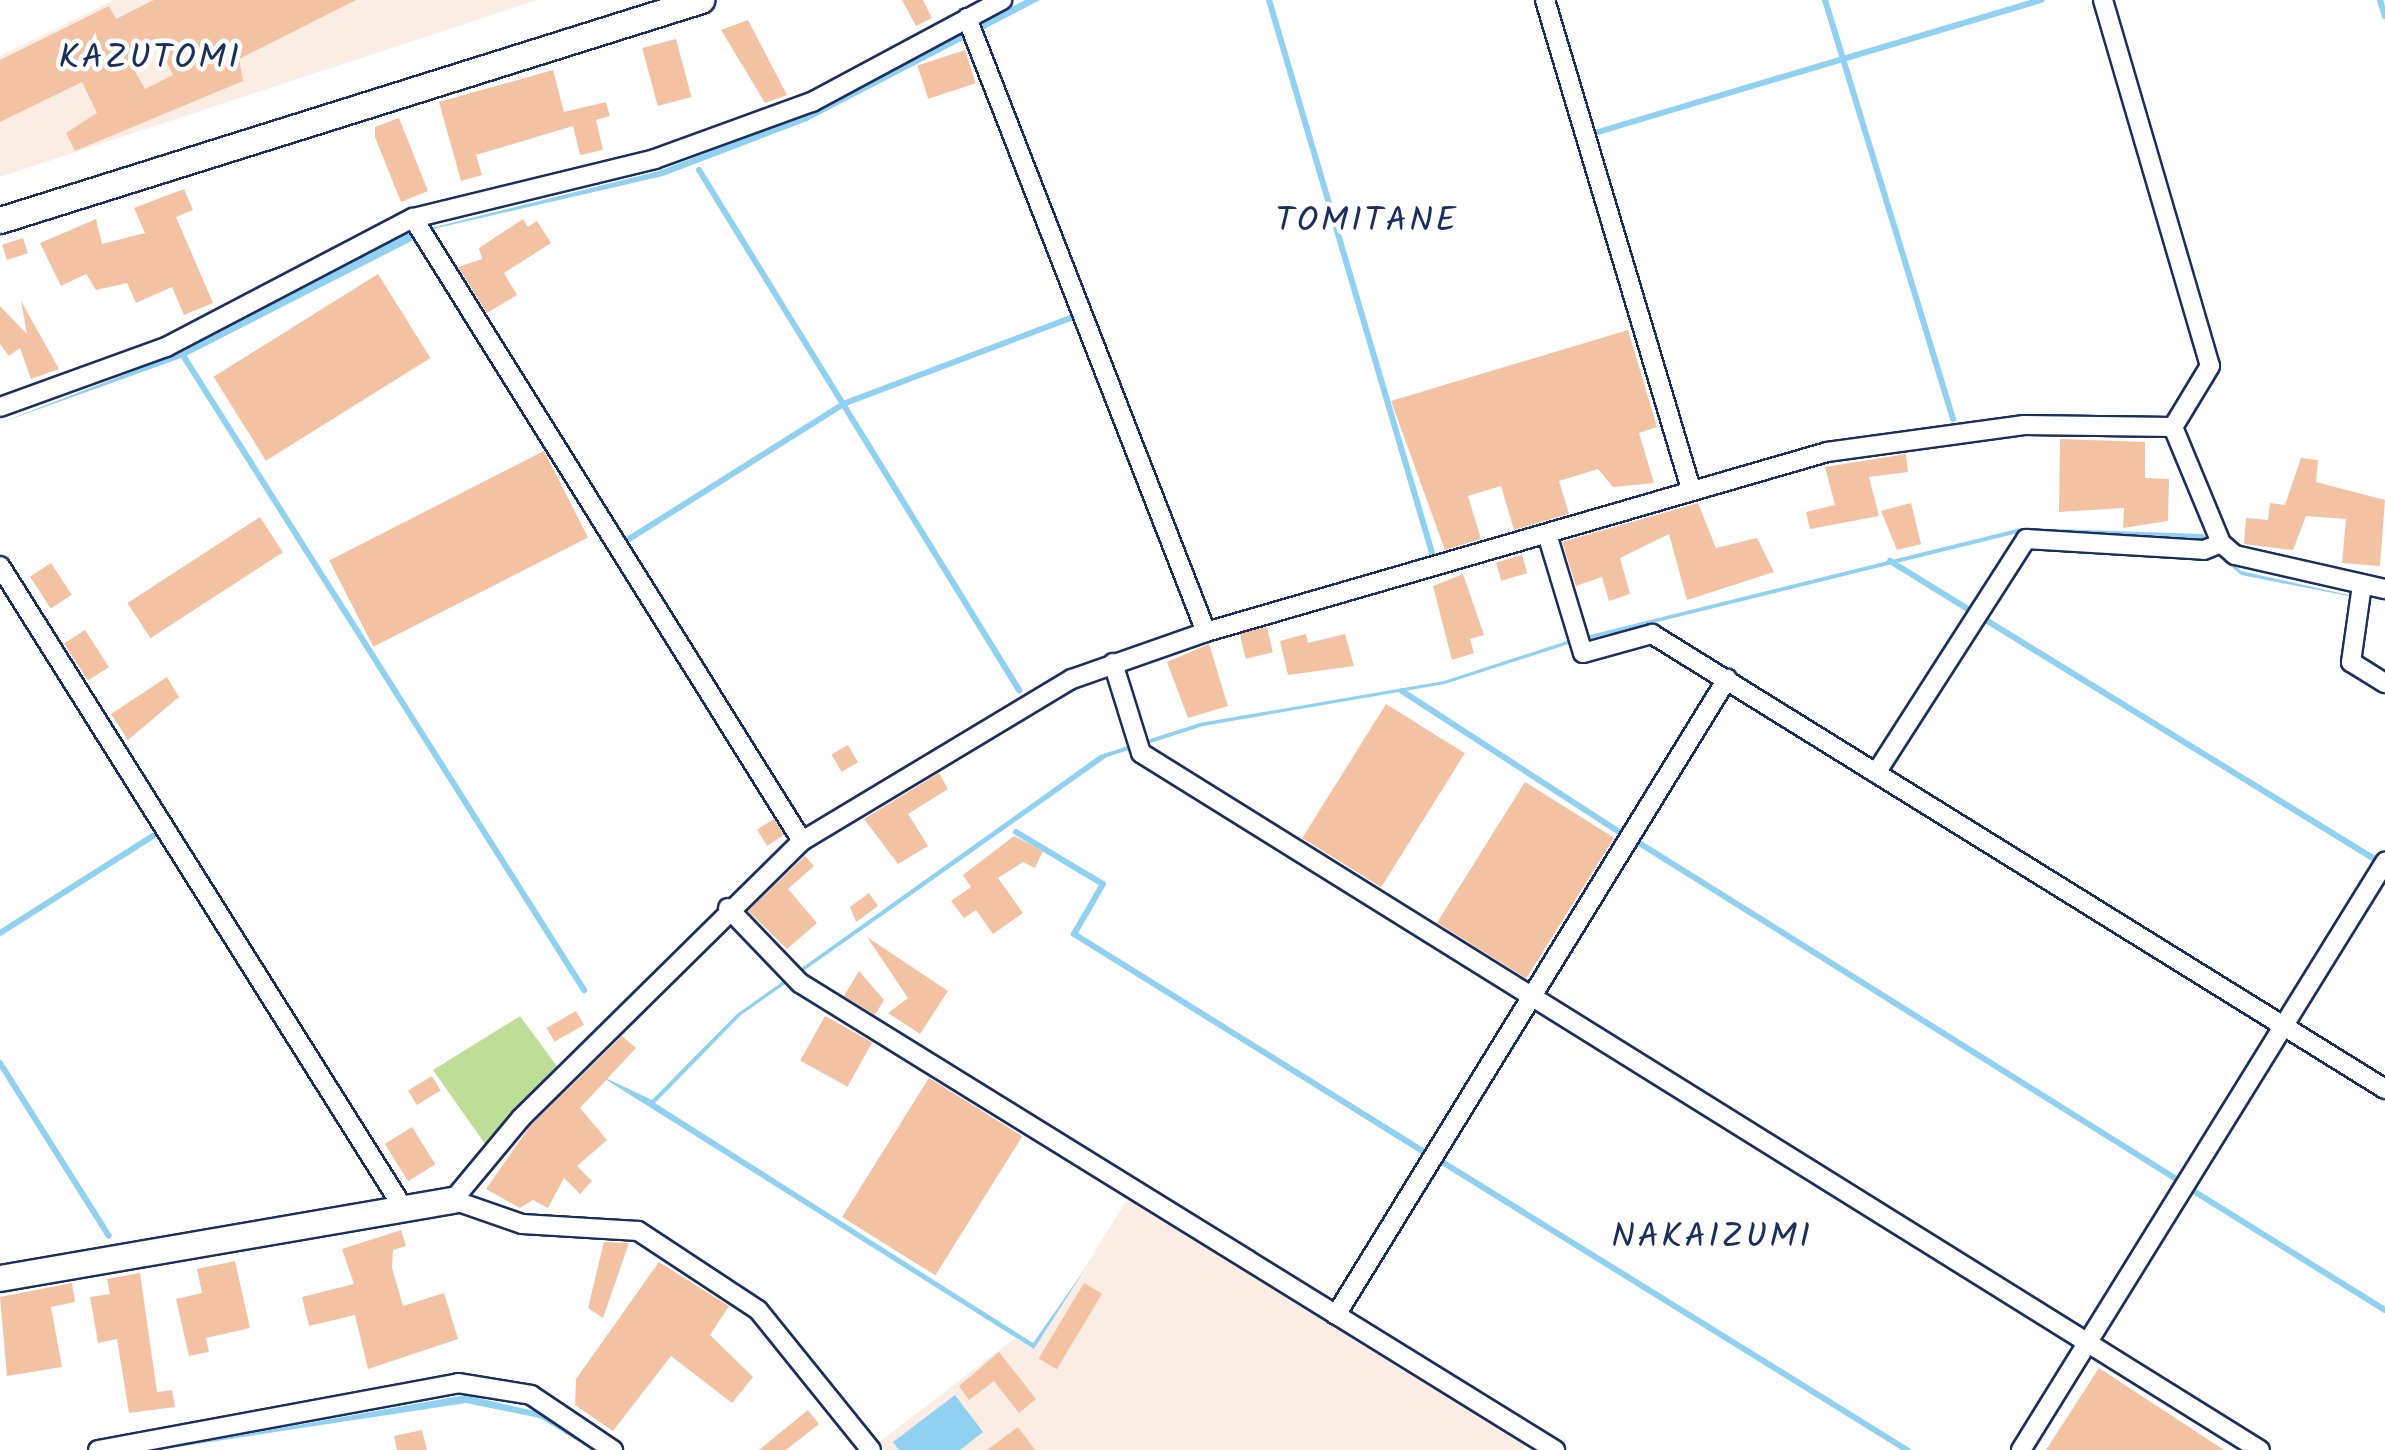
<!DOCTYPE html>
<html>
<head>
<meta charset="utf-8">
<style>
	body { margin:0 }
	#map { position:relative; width:2385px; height:1450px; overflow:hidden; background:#fff; font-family:Kalam,sans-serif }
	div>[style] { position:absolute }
	.built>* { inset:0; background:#fbede3 }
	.green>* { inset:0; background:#bede97 }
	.water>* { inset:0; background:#90d0f1 }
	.stream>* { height:6px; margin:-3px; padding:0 3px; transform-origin:3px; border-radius:3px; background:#90d0f1 }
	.building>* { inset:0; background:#f3c2a3; transform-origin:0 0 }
	.roads { filter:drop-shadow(2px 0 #1b2f5e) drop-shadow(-2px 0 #1b2f5e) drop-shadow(0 2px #1b2f5e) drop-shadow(0 -2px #1b2f5e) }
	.street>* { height:18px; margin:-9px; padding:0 9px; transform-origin:9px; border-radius:9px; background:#fff }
	.secondary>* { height:25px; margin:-12.5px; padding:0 12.5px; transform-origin:12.5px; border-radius:12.5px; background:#fff }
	span { translate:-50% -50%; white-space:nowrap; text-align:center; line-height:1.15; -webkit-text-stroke:9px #fff; paint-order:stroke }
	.neighbourhood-label { font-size:35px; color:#1b2f5e; letter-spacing:2.5px }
</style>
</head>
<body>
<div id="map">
	<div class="built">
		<div style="clip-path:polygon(114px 0,537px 0,0 177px,0 56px)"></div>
		<div style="clip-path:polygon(1130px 1195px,1527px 1443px,1523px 1450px,882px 1450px,878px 1443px,1015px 1338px,1034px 1349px)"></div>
	</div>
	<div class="green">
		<div style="clip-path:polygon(520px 1016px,559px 1069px,485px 1144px,433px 1070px)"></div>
	</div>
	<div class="water">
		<div style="clip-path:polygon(1025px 0,1040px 0,807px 121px,663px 176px,437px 228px,184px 357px,0 423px,180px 353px,407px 234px,659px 171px,804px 115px)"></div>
		<div style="clip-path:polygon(2021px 528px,2203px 534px,2241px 571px,2385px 603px,2241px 575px,2200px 539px,2022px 532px,1572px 643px,1445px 684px,1203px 726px,1107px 757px,741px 1015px,655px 1103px,1033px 1343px,1085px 1269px,1034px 1349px,597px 1074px,652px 1100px,737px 1014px,1100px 755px,1200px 723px,1444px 681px,1570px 640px)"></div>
		<div style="clip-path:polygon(465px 1395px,543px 1413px,592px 1450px,540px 1418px,466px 1403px,158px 1450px)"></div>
		<div style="clip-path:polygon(955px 1395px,983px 1432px,960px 1450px,899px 1450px,893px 1442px)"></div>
	</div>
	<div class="stream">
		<div style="left:1269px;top:0;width:580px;rotate:73.57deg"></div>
		<div style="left:1825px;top:0;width:438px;rotate:73deg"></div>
		<div style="left:2380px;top:0;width:17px;rotate:73deg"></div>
		<div style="left:1598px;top:132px;width:463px;rotate:-16.6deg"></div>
		<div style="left:699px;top:170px;width:611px;rotate:58.39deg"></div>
		<div style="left:184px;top:357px;width:749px;rotate:57.71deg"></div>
		<div style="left:629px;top:539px;width:253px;rotate:-32.2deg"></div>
		<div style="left:843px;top:404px;width:246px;rotate:-20.7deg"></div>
		<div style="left:1890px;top:561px;width:95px;rotate:31.7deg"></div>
		<div style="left:1981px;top:617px;width:464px;rotate:31.6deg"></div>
		<div style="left:1402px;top:691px;width:265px;rotate:33deg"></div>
		<div style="left:1016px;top:832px;width:101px;rotate:30.9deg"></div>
		<div style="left:1103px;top:884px;width:58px;rotate:120.1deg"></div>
		<div style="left:1074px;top:934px;width:416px;rotate:31.9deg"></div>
		<div style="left:1636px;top:841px;width:643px;rotate:32.03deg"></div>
		<div style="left:0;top:933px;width:181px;rotate:-32.4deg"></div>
		<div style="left:0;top:1063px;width:204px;rotate:57.8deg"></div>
		<div style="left:1439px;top:1160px;width:551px;rotate:31.78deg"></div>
		<div style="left:2192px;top:1190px;width:227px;rotate:31.9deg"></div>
	</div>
	<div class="building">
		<div style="clip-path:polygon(evenodd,154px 0,356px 0,239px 59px,243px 81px,75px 151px,66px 133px,97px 113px,82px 82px,0 122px,0 60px,109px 6px,116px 19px,154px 0,158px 44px,173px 75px,145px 89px,128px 59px,158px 44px)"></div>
		<div style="clip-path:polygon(902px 0,923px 0,932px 18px,916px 26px)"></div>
		<div style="clip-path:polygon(748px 20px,787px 95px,765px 103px,721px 30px)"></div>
		<div style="left:676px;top:39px;width:60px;height:35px;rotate:75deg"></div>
		<div style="left:965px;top:50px;width:35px;height:50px;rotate:72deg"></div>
		<div style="clip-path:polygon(553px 70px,564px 112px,606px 102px,610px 116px,596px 120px,603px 150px,580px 155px,573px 126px,476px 155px,482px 175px,461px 181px,439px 102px)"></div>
		<div style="clip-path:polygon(399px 118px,428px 191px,401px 202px,375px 137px,375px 127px)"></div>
		<div style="clip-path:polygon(184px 189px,193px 210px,176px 217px,213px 303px,184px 315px,172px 287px,136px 303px,127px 283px,96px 290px,86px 274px,61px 286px,40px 243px,96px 219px,102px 244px,145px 233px,134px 208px)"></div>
		<div style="clip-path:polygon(523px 219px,528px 227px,537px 221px,551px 243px,504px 273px,517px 295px,487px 313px,458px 267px,482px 259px,479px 248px)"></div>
		<div style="left:23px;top:238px;width:16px;height:22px;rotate:72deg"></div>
		<div style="left:378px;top:274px;width:99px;height:194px;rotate:58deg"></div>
		<div style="clip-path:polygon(21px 301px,59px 369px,31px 379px,20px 348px,9px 356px,0 344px,0 306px,27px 334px)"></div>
		<div style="clip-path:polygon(1628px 330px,1657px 427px,1639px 433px,1654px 483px,1613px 487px,1598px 469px,1559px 481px,1569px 514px,1514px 530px,1501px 486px,1468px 496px,1481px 539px,1445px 550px,1391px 401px)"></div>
		<div style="clip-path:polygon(2060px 439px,2145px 442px,2145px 478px,2169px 479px,2168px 521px,2123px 528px,2124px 508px,2059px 512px)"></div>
		<div style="left:544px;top:451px;width:97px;height:241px;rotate:63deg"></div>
		<div style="clip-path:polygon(1906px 454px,1908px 472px,1869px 477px,1879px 516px,1810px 529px,1806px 512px,1835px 505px,1825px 467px)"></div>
		<div style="clip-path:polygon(2301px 458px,2318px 460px,2316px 482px,2385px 500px,2380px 566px,2342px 563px,2346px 519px,2306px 516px,2293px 550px,2244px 544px,2246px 518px,2268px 520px,2270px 503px,2285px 505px)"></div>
		<div style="clip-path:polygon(1698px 503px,1716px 548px,1757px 538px,1774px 572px,1687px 600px,1669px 534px,1620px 558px,1630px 594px,1609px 601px,1602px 577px,1576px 586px,1562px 542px)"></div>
		<div style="clip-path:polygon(1911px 503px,1921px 544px,1897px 550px,1881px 511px)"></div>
		<div style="left:260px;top:517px;width:42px;height:158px;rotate:57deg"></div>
		<div style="left:1522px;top:555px;width:19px;height:27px;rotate:74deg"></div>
		<div style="left:51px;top:563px;width:38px;height:25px;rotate:57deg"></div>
		<div style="clip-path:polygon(1463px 574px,1484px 635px,1470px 639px,1474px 653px,1452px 660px,1433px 586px)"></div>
		<div style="left:1267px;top:627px;width:26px;height:28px;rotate:77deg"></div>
		<div style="left:85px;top:630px;width:44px;height:25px;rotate:57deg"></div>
		<div style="clip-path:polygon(1306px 634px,1308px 643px,1345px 634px,1354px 666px,1288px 675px,1280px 641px)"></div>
		<div style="clip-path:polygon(1209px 644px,1228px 706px,1188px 718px,1167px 662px)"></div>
		<div style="clip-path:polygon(167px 677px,179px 697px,128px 740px,111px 714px)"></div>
		<div style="left:1386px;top:704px;width:93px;height:158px;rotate:32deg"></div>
		<div style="left:848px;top:745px;width:20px;height:19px;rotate:60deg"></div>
		<div style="clip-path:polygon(939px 773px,948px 789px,908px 814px,928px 846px,898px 864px,864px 819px)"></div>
		<div style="left:1525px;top:782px;width:105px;height:166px;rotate:32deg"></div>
		<div style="left:774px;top:819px;width:19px;height:20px;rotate:58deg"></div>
		<div style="clip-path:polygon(1014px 836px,1043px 851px,1035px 868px,1023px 862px,998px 878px,1023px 913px,993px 934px,976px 910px,964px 918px,951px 901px,971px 887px,963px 875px)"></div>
		<div style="clip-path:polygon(805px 856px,814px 866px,788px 889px,817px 923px,787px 949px,748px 911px)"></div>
		<div style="clip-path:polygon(869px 893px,878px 906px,856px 922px,850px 907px)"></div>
		<div style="clip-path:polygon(867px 937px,948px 991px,920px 1034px,888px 1013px,908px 998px)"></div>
		<div style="clip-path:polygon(859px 971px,884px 1000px,875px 1015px,844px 996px)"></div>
		<div style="left:576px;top:1011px;width:16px;height:34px;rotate:60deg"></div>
		<div style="left:825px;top:1016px;width:54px;height:51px;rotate:29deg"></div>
		<div style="clip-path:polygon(622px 1036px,636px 1048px,580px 1108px,607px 1140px,577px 1166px,592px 1181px,580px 1194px,564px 1178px,548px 1208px,533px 1200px,520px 1208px,486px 1189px,530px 1126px)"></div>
		<div style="left:432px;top:1076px;width:17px;height:28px;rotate:59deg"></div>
		<div style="left:929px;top:1078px;width:110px;height:164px;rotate:32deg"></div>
		<div style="left:412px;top:1127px;width:44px;height:32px;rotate:58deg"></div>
		<div style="clip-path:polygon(401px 1230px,406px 1246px,393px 1250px,392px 1268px,403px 1306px,444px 1293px,458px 1339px,368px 1369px,355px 1315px,309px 1326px,302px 1297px,354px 1284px,342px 1249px)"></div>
		<div style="clip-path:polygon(604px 1242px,629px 1243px,603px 1318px,588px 1308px)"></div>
		<div style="clip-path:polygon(235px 1261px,250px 1328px,206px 1338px,209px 1352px,189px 1356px,176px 1299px,202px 1293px,197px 1269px)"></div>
		<div style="clip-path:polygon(659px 1262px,729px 1306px,710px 1335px,753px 1377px,732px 1403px,671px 1356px,613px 1431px,575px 1405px,576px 1379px)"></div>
		<div style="clip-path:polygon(140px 1273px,157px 1392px,172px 1390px,175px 1407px,129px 1413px,117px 1339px,98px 1343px,90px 1297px,110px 1294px,107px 1279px)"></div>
		<div style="clip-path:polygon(72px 1283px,75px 1302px,51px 1307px,62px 1367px,7px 1376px,0 1297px)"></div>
		<div style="left:1084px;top:1283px;width:21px;height:88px;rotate:31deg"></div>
		<div style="clip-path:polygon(999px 1352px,1036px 1399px,1019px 1413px,994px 1381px,969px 1400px,959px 1386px)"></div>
		<div style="clip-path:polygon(2099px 1368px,2224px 1450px,2046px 1450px)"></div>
		<div style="clip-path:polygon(808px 1410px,819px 1424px,786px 1450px,759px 1450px)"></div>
		<div style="clip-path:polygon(1018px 1427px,1035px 1450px,987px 1450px)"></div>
		<div style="clip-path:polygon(422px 1430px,427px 1450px,397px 1450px,394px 1436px)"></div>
	</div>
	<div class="roads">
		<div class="street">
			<div style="left:1545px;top:0;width:510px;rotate:73.38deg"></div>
			<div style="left:2103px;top:0;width:381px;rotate:73.7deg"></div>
			<div style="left:2210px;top:366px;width:71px;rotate:121.2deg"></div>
			<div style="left:967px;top:18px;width:659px;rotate:68.73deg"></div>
			<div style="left:413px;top:218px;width:734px;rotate:58.02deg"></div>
			<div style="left:0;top:407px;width:177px;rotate:-19.9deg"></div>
			<div style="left:166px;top:347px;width:279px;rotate:-27.6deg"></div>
			<div style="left:413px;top:218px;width:249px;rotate:-13.7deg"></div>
			<div style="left:655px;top:159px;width:167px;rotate:-20deg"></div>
			<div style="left:812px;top:102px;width:216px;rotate:-28.2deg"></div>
			<div style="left:2173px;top:427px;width:126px;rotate:67.5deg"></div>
			<div style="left:2221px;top:543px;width:18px;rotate:41deg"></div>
			<div style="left:2235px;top:555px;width:154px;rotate:12.8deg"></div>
			<div style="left:1547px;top:534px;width:124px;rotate:73.2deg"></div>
			<div style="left:1583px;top:653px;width:72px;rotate:-15.4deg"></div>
			<div style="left:1652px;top:634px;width:863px;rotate:31.83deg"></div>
			<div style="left:0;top:566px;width:759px;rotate:57.86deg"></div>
			<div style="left:2362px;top:585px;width:78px;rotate:98.1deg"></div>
			<div style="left:2351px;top:662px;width:40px;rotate:32deg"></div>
			<div style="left:1113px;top:663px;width:94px;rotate:72.7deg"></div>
			<div style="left:1141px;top:753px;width:1318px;rotate:31.92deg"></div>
			<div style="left:1876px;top:773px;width:278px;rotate:-57.3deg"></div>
			<div style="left:2026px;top:539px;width:178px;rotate:3.5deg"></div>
			<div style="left:2204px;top:550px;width:18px;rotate:-22deg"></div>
			<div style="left:728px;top:908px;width:104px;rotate:46.2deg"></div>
			<div style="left:800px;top:983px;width:888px;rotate:31.74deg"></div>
			<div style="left:1336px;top:1315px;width:747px;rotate:-58.42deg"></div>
			<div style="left:98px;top:1450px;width:366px;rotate:-10.5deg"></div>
			<div style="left:458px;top:1383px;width:74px;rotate:9.3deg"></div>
			<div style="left:531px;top:1395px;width:99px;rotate:33.9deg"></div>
			<div style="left:871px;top:1450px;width:180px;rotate:-128.9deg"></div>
			<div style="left:758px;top:1310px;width:144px;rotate:-146.6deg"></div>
			<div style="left:638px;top:1231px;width:116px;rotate:-176.5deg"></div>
			<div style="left:522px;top:1224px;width:73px;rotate:-160.8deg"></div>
			<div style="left:453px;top:1200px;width:107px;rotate:-50.3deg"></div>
			<div style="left:521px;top:1118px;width:395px;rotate:-44.6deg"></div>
			<div style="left:802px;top:841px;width:315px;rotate:-31deg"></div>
			<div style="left:1072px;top:679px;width:142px;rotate:-19.3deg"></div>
			<div style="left:1206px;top:632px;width:647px;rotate:-16.16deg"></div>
			<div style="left:1827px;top:452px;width:199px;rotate:-7.8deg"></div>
			<div style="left:2024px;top:425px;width:149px;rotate:0.8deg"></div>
			<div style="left:2021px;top:1450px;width:692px;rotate:-58.24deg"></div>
		</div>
		<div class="secondary">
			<div style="left:0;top:220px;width:735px;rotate:-17.42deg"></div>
			<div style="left:0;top:1278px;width:460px;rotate:-9.8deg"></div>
		</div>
	</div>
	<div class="neighbourhood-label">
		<span style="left:150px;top:59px">KAZUTOMI</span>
		<span style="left:1367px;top:222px">TOMITANE</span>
		<span style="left:1712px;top:1238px">NAKAIZUMI</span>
	</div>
</div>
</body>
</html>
